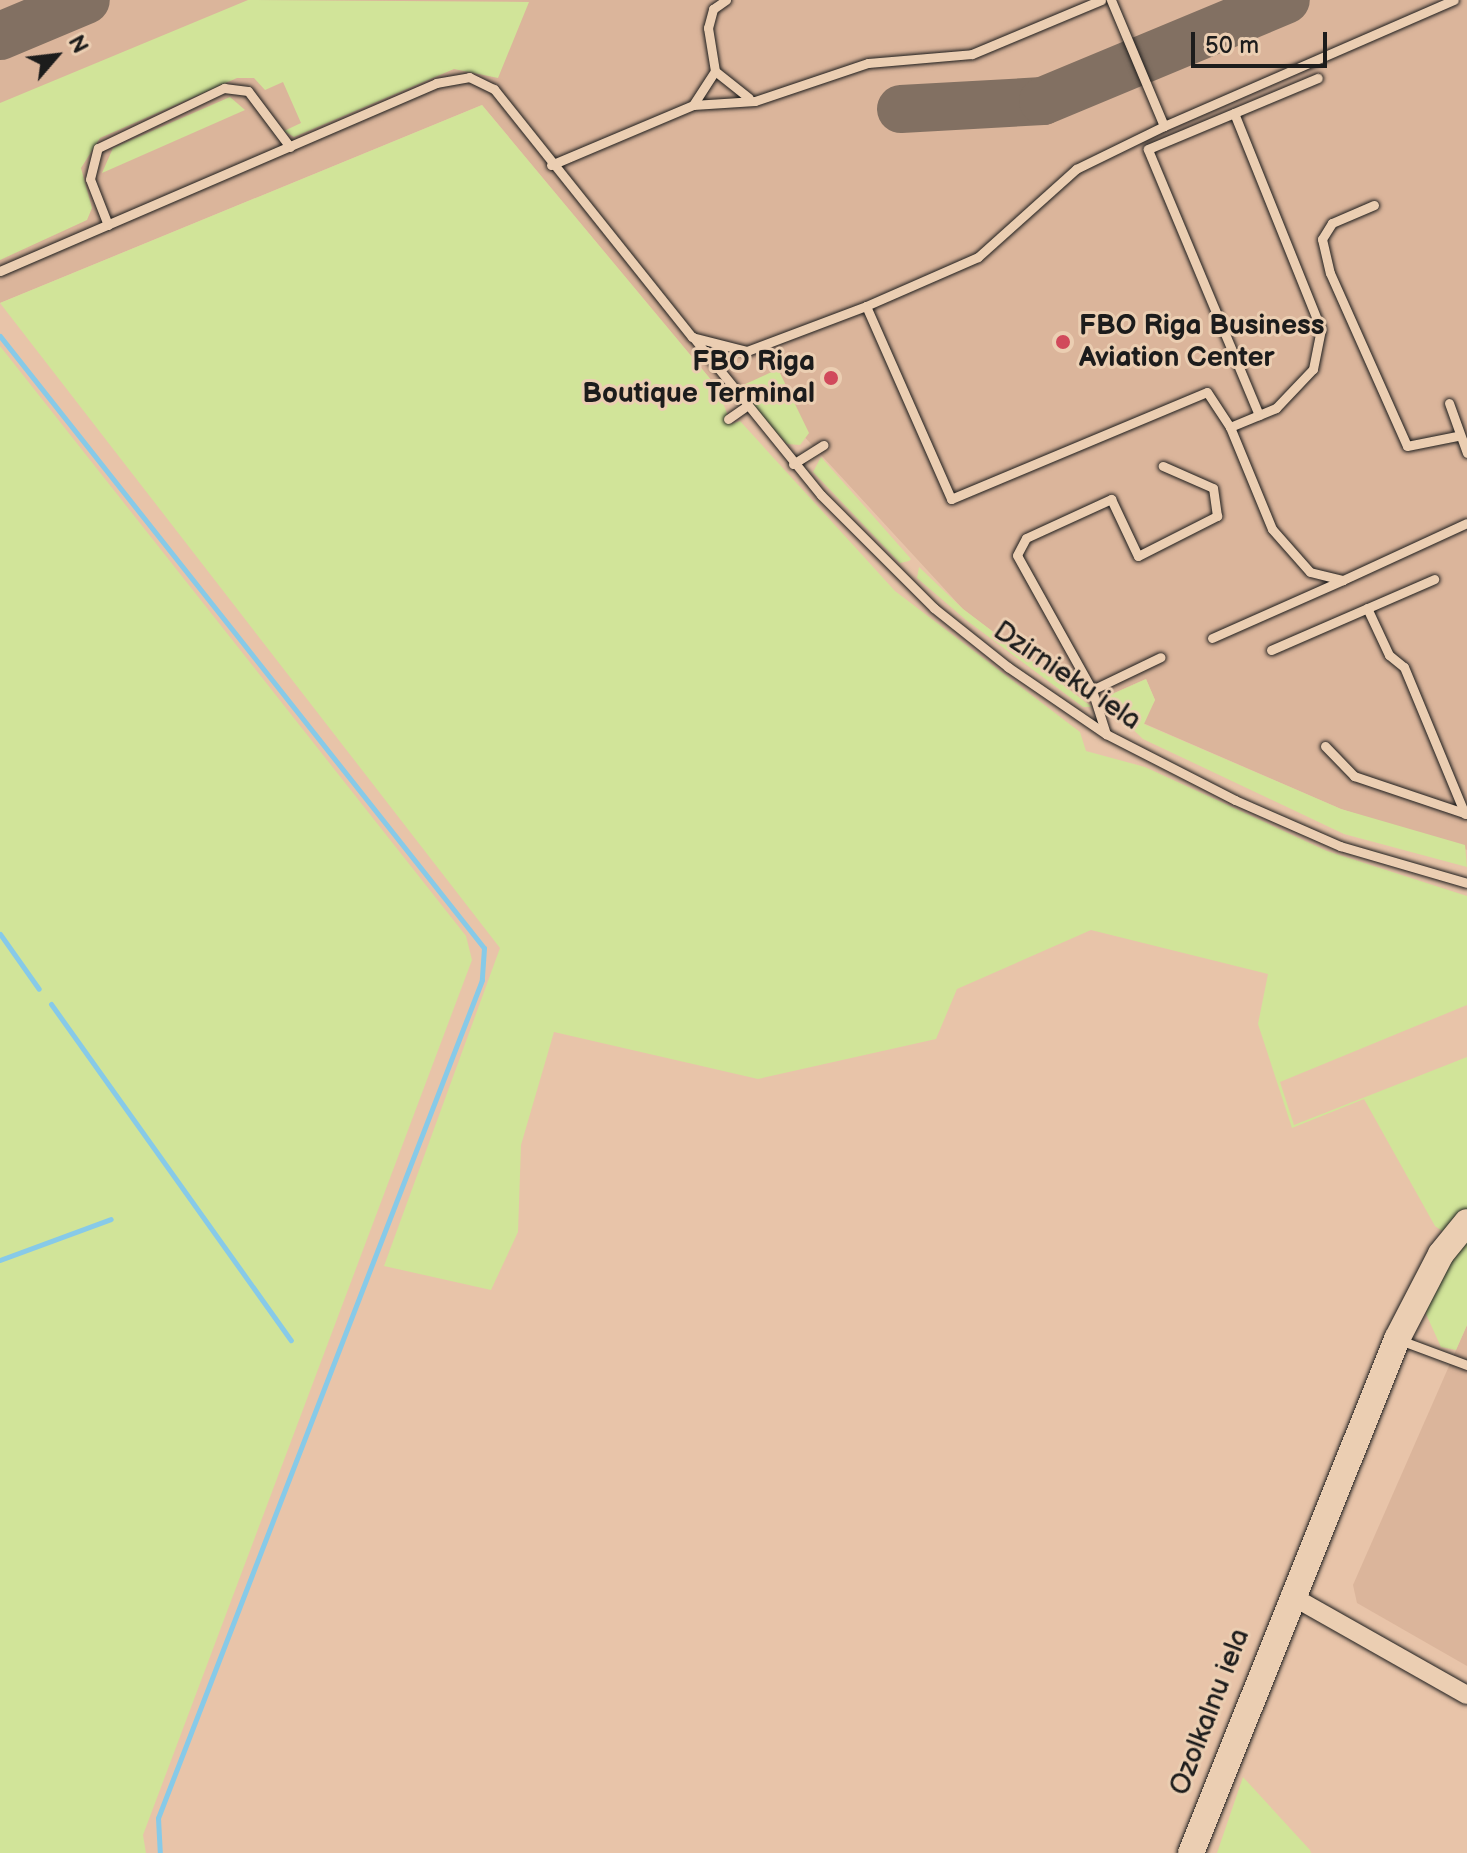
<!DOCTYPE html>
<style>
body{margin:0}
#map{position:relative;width:1467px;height:1853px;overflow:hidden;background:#e8c4a9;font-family:"Balsamiq Sans",sans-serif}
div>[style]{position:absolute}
.built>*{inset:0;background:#dbb59b}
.green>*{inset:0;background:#d1e499}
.stream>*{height:5px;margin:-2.5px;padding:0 2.5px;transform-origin:2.5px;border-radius:2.5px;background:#87cae8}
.taxiway>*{height:48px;margin:-24px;padding:0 24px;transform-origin:24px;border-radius:24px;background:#827062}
.roads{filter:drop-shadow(0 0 2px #1c1c1c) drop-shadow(0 0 2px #1c1c1c)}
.lane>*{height:9px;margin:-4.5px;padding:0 4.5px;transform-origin:4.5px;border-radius:4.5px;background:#ebceb2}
.street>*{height:18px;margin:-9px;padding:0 9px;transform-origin:9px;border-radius:9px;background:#ebceb2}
.secondary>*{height:26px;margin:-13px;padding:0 13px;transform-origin:13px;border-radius:13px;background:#ebceb2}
.dots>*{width:22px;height:22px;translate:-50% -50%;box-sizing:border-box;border:4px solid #ebceb2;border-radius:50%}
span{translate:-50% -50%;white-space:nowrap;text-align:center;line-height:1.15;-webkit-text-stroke:6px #ebceb2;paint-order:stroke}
.poi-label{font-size:28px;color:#1c1c1c;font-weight:700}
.left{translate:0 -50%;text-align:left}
.right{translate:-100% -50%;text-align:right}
.street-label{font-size:28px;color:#1c1c1c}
.north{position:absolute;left:16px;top:16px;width:80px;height:80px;-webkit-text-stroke:6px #ebceb2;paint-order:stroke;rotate:62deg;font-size:22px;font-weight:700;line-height:32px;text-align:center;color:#1c1c1c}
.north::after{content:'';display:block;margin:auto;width:28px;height:36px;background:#1c1c1c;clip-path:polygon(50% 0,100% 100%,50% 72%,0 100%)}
.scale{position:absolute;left:1191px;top:32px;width:136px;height:36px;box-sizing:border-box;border:4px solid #1c1c1c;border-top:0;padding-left:10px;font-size:24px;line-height:28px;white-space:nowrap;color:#1c1c1c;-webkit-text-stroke:6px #ebceb2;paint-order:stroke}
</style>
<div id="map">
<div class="built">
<i style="clip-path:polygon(0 0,1467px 0,1467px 850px,1341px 809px,1143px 723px,1155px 700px,1146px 679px,1089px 704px,963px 609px,753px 381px,740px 386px,734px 378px,717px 387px,482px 105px,0 303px)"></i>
<i style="clip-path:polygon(1467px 1325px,1467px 1666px,1357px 1603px,1353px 1585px)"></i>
</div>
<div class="green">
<i style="clip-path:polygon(248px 0,529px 2px,498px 78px,454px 69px,294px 137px,284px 131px,301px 123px,283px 82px,265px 90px,254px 78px,237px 78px,100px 138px,81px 168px,92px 208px,87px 220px,0 260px,0 103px)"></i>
<i style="clip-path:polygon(230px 97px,245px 110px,102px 173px,113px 148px)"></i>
<i style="clip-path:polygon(482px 105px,717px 387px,731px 424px,740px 421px,895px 591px,1080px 732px,1086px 751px,1145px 767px,1327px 851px,1467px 896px,1467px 1005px,1280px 1082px,1294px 1125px,1467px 1057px,1467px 1209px,1445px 1233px,1435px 1226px,1364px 1099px,1292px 1128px,1258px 1024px,1268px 974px,1091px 930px,957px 989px,936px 1039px,758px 1079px,554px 1032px,521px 1145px,518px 1232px,491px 1290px,384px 1266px,500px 948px,0 303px)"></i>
<i style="clip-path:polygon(0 346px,466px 936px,472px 960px,143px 1835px,146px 1853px,0 1853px)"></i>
<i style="clip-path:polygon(778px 369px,809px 433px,800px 445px,787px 444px,737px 388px)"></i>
<i style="clip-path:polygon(821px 457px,911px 559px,909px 561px,900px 563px,813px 472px)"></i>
<i style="clip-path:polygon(919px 567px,963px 609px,1092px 707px,1083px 707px,966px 620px,917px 578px)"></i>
<i style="clip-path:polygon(1146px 679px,1155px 700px,1144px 724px,1341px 809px,1465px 845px,1467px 867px,1344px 834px,1143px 739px,1101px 699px)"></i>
<i style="clip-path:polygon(1467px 1240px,1467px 1325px,1456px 1350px,1441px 1347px,1426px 1314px,1432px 1289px)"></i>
<i style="clip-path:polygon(1243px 1777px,1310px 1850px,1311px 1853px,1217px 1853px)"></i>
</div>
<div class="stream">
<i style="left:0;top:336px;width:780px;rotate:51.66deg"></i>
<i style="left:484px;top:948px;width:32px;rotate:94deg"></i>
<i style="left:482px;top:980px;width:898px;rotate:111.14deg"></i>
<i style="left:158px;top:1818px;width:35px;rotate:87deg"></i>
<i style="left:0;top:934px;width:67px;rotate:54.7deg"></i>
<i style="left:51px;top:1004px;width:413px;rotate:54.5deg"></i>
<i style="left:0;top:1260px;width:118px;rotate:-20.3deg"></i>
</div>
<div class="taxiway">
<i style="left:0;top:36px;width:93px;rotate:-22.7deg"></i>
<i style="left:901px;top:109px;width:142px;rotate:-3.2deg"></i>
<i style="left:1043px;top:101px;width:263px;rotate:-22.6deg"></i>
</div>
<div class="roads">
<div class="lane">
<i style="left:715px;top:71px;width:43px;rotate:38.5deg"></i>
<i style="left:693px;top:105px;width:40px;rotate:-57.1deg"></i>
<i style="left:715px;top:71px;width:44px;rotate:-99.2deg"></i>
<i style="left:708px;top:28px;width:20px;rotate:-75deg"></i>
<i style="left:713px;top:9px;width:16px;rotate:-35deg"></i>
<i style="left:1234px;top:113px;width:233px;rotate:68.1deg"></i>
<i style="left:1321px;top:329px;width:41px;rotate:101.3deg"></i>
<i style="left:1313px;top:369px;width:54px;rotate:133.5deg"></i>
<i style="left:1276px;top:408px;width:50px;rotate:157.6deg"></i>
<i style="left:1230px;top:427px;width:110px;rotate:67.6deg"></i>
<i style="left:1272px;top:529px;width:57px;rotate:48.5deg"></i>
<i style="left:1310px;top:572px;width:34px;rotate:14deg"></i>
<i style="left:1343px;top:580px;width:136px;rotate:-24.7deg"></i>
<i style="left:1164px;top:126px;width:316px;rotate:-23.5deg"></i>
<i style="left:551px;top:165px;width:154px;rotate:-22.9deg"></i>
<i style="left:693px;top:105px;width:62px;rotate:-3.7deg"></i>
<i style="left:755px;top:101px;width:119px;rotate:-18.6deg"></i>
<i style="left:868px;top:63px;width:104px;rotate:-4.9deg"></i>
<i style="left:972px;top:54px;width:140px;rotate:-22.7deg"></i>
<i style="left:1374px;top:205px;width:46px;rotate:156.8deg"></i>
<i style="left:1332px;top:223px;width:19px;rotate:122deg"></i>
<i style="left:1322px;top:239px;width:35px;rotate:77deg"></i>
<i style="left:1330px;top:273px;width:189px;rotate:66deg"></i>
<i style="left:1407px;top:446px;width:51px;rotate:-11.3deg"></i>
<i style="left:108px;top:225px;width:49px;rotate:-111.4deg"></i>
<i style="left:90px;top:179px;width:32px;rotate:-76deg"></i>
<i style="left:98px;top:148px;width:140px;rotate:-25.5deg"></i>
<i style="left:224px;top:88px;width:24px;rotate:7deg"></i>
<i style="left:248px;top:91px;width:70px;rotate:53.1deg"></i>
<i style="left:0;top:271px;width:475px;rotate:-23.3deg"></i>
<i style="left:436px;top:83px;width:34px;rotate:-10deg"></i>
<i style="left:469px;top:77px;width:28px;rotate:26deg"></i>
<i style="left:494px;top:89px;width:317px;rotate:51.4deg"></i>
<i style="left:692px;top:337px;width:57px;rotate:14.3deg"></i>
<i style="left:747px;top:351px;width:127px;rotate:-20.7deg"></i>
<i style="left:866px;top:306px;width:211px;rotate:66.2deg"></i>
<i style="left:951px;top:499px;width:277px;rotate:-22.7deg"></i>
<i style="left:1207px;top:392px;width:42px;rotate:56.7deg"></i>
<i style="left:866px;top:306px;width:122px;rotate:-23.6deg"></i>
<i style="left:978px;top:257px;width:132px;rotate:-41.9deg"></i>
<i style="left:1076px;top:169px;width:98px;rotate:-26deg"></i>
<i style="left:1164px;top:126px;width:137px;rotate:-112.8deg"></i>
<i style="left:693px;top:337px;width:203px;rotate:51deg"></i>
<i style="left:821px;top:495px;width:160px;rotate:45deg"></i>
<i style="left:934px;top:608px;width:95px;rotate:38.6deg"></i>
<i style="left:1008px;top:667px;width:119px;rotate:34.4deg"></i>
<i style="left:1106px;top:734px;width:145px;rotate:27.1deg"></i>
<i style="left:1235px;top:800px;width:115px;rotate:23.7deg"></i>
<i style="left:1340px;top:846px;width:132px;rotate:16.2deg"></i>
<i style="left:1449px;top:403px;width:53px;rotate:70.2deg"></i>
<i style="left:1259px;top:415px;width:288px;rotate:-112.7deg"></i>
<i style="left:1148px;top:149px;width:184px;rotate:-22.7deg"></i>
<i style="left:728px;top:419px;width:19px;rotate:-35deg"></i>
<i style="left:793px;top:464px;width:36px;rotate:-32deg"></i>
<i style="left:1367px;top:608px;width:52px;rotate:64.9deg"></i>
<i style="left:1389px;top:655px;width:19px;rotate:39deg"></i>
<i style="left:1404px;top:667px;width:159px;rotate:67.5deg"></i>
<i style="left:1212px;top:638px;width:143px;rotate:-23.9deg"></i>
<i style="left:1271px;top:650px;width:178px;rotate:-23.5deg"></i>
<i style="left:1092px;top:690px;width:76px;rotate:-25.6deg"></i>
<i style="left:1106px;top:734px;width:46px;rotate:-107.7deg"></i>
<i style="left:1092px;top:690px;width:154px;rotate:-119.1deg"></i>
<i style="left:1017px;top:555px;width:19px;rotate:-62deg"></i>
<i style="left:1026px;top:538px;width:94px;rotate:-24.6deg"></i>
<i style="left:1111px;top:499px;width:63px;rotate:64.7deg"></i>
<i style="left:1138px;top:556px;width:89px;rotate:-26.9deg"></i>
<i style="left:1217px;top:516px;width:28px;rotate:-98deg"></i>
<i style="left:1213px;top:488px;width:55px;rotate:-156.3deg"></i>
<i style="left:1325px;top:746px;width:42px;rotate:46deg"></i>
<i style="left:1354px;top:776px;width:119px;rotate:18.6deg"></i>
<i style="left:1400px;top:1340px;width:72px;rotate:20.5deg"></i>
</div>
<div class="street">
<i style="left:1290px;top:1595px;width:203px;rotate:29.5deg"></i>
</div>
<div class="secondary">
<i style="left:1191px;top:1853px;width:554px;rotate:-68.16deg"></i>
<i style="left:1397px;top:1339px;width:96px;rotate:-62.6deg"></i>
<i style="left:1441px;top:1254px;width:41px;rotate:-50.9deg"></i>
</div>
</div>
<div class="dots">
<i style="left:1063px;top:342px;background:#d1495b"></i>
<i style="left:831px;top:378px;background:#d1495b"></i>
</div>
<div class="poi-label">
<span class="left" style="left:1079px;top:342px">FBO Riga Business<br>Aviation Center</span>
<span class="right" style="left:815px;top:378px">FBO Riga<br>Boutique Terminal</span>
</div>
<div class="street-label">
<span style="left:1067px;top:676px;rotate:34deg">Dzirnieku iela</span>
<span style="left:1210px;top:1712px;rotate:-69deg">Ozolkalnu iela</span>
</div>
<div class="north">N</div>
<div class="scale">50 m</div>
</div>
